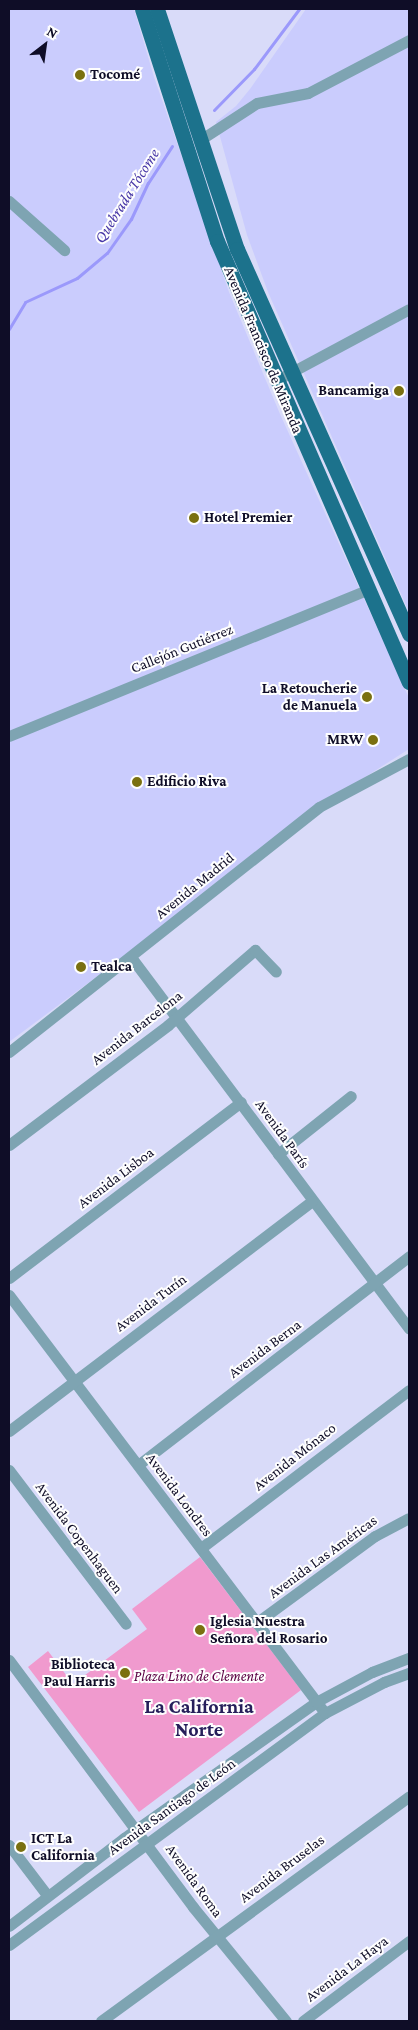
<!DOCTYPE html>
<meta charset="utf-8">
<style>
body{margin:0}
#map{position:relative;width:418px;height:2030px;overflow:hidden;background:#d9dbf9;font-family:"Crimson Pro",serif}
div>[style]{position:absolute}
.built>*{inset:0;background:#caccfd}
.green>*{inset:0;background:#f09ace}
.stream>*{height:3px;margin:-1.5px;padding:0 1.5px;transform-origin:1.5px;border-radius:1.5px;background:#9b99fb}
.minor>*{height:11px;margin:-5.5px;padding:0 5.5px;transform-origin:5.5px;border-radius:5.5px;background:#7ea4b2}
.major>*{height:15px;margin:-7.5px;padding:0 7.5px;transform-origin:7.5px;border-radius:7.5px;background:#1c728c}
.dots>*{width:14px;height:14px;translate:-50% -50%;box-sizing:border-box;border:2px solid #fefefe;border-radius:50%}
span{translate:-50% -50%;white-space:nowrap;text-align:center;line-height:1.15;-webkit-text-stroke:4px #fefefe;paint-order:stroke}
.poi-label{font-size:15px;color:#0f0d27;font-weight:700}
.left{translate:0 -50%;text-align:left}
.right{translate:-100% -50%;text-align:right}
.street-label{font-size:15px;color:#0f0d27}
.park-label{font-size:15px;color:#5a0042;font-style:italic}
.water-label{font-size:16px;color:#4838a7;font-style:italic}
.district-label{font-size:20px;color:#261e5a;font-weight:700}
.frame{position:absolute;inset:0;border:10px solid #0f0d27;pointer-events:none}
.north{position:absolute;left:20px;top:20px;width:50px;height:50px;-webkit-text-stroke:4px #fefefe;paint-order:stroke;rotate:30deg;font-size:14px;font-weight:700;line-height:20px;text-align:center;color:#0f0d27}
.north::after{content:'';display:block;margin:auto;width:18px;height:22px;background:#0f0d27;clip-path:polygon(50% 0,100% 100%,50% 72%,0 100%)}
</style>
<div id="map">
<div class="built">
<i style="clip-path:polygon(9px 9px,134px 9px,154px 77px,229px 292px,280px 414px,409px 698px,409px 749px,359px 781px,9px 1042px)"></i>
<i style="clip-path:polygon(306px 9px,409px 9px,409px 612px,268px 292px,247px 235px,216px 122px,236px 106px,250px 89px)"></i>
</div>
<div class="green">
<i style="clip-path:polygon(200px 1557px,301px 1690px,139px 1812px,28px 1667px,48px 1651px,73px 1684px,147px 1629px,132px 1609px)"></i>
</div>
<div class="stream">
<i style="left:214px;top:110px;width:57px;rotate:-45.7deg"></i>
<i style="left:254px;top:69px;width:75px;rotate:-53.1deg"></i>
<i style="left:9px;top:329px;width:31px;rotate:-59deg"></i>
<i style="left:25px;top:302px;width:57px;rotate:-24.8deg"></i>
<i style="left:77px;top:278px;width:39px;rotate:-40deg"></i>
<i style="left:107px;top:253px;width:42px;rotate:-54.8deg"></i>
<i style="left:131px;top:219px;width:40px;rotate:-65deg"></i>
<i style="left:148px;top:183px;width:44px;rotate:-57deg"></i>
</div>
<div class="minor">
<i style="left:200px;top:140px;width:68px;rotate:-33deg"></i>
<i style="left:257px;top:103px;width:52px;rotate:-11.1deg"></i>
<i style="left:308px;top:93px;width:114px;rotate:-27.7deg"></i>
<i style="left:9px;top:201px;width:74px;rotate:41.7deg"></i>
<i style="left:275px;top:381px;width:152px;rotate:-28.2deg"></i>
<i style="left:9px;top:736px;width:387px;rotate:-22.2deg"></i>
<i style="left:131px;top:957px;width:464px;rotate:53.2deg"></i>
<i style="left:9px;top:1052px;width:395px;rotate:-38.3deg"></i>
<i style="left:319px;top:807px;width:102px;rotate:-28.1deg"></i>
<i style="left:9px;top:1145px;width:199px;rotate:-37deg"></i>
<i style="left:168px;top:1025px;width:115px;rotate:-40.8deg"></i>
<i style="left:255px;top:950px;width:30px;rotate:46deg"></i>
<i style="left:278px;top:1154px;width:93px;rotate:-38.5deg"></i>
<i style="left:9px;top:1278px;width:291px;rotate:-37.2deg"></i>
<i style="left:9px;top:1295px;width:524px;rotate:52.91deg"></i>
<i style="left:9px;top:1431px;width:380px;rotate:-37.2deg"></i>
<i style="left:138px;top:1465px;width:342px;rotate:-37.6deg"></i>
<i style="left:9px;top:1470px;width:193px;rotate:52.8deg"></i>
<i style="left:201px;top:1548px;width:261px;rotate:-37.2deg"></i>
<i style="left:256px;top:1623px;width:147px;rotate:-36.2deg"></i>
<i style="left:375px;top:1536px;width:38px;rotate:-28deg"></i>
<i style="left:9px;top:1660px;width:308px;rotate:53.3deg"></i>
<i style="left:193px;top:1907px;width:147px;rotate:50.8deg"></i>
<i style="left:9px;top:1845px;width:63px;rotate:52.8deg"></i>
<i style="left:9px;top:1926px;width:145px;rotate:-37.4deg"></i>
<i style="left:124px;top:1838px;width:235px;rotate:-35.3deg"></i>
<i style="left:316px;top:1702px;width:64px;rotate:-28.2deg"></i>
<i style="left:372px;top:1672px;width:40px;rotate:-21deg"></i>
<i style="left:9px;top:1945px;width:392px;rotate:-36.3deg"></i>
<i style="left:325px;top:1713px;width:67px;rotate:-27.7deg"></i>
<i style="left:384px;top:1682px;width:27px;rotate:-20deg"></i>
<i style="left:101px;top:2021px;width:381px;rotate:-36.1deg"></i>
<i style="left:303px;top:2021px;width:133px;rotate:-37deg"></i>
</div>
<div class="major">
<i style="left:142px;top:9px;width:244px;rotate:72.1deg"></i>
<i style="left:217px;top:241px;width:481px;rotate:66.5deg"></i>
<i style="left:157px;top:9px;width:253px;rotate:71.6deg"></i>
<i style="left:237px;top:249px;width:422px;rotate:65.9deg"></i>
</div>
<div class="dots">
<i style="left:80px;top:75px;background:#7a7010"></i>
<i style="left:399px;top:391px;background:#7a7010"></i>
<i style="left:194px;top:518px;background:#7a7010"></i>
<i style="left:367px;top:697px;background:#7a7010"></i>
<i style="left:373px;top:740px;background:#7a7010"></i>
<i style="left:137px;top:782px;background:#7a7010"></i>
<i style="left:81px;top:967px;background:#7a7010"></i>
<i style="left:200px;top:1630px;background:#7a7010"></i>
<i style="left:125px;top:1673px;background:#7a7010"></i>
<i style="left:21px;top:1847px;background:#7a7010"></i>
</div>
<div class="poi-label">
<span class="left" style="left:90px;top:75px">Tocomé</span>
<span class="right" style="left:389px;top:391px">Bancamiga</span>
<span class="left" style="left:204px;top:518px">Hotel Premier</span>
<span class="right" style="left:357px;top:697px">La Retoucherie<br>de Manuela</span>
<span class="right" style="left:363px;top:740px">MRW</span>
<span class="left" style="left:147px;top:782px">Edificio Riva</span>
<span class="left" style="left:91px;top:967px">Tealca</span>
<span class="left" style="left:210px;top:1630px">Iglesia Nuestra<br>Señora del Rosario</span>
<span class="right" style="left:115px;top:1673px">Biblioteca<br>Paul Harris</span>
<span class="left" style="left:31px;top:1847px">ICT La<br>California</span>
</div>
<div class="street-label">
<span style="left:263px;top:350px;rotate:67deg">Avenida Francisco de Miranda</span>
<span style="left:182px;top:649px;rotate:-22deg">Callejón Gutiérrez</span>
<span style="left:195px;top:886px;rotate:-39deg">Avenida Madrid</span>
<span style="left:137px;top:1028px;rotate:-38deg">Avenida Barcelona</span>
<span style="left:282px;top:1134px;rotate:54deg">Avenida París</span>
<span style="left:116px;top:1178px;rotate:-37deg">Avenida Lisboa</span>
<span style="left:151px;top:1303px;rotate:-37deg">Avenida Turín</span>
<span style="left:265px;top:1349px;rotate:-37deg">Avenida Berna</span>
<span style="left:295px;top:1457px;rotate:-38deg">Avenida Mónaco</span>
<span style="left:179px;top:1495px;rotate:53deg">Avenida Londres</span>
<span style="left:79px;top:1538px;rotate:53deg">Avenida Copenhaguen</span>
<span style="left:323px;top:1557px;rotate:-36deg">Avenida Las Américas</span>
<span style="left:172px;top:1807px;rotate:-36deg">Avenida Santiago de León</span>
<span style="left:282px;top:1869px;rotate:-37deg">Avenida Bruselas</span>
<span style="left:194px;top:1881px;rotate:54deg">Avenida Roma</span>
<span style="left:347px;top:1969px;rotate:-37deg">Avenida La Haya</span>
</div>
<div class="park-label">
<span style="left:199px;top:1677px">Plaza Lino de Clemente</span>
</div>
<div class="water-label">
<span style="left:127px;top:196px;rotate:-58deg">Quebrada Tócome</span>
</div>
<div class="district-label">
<span style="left:199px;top:1718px">La California<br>Norte</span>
</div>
<div class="frame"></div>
<div class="north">N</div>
</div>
